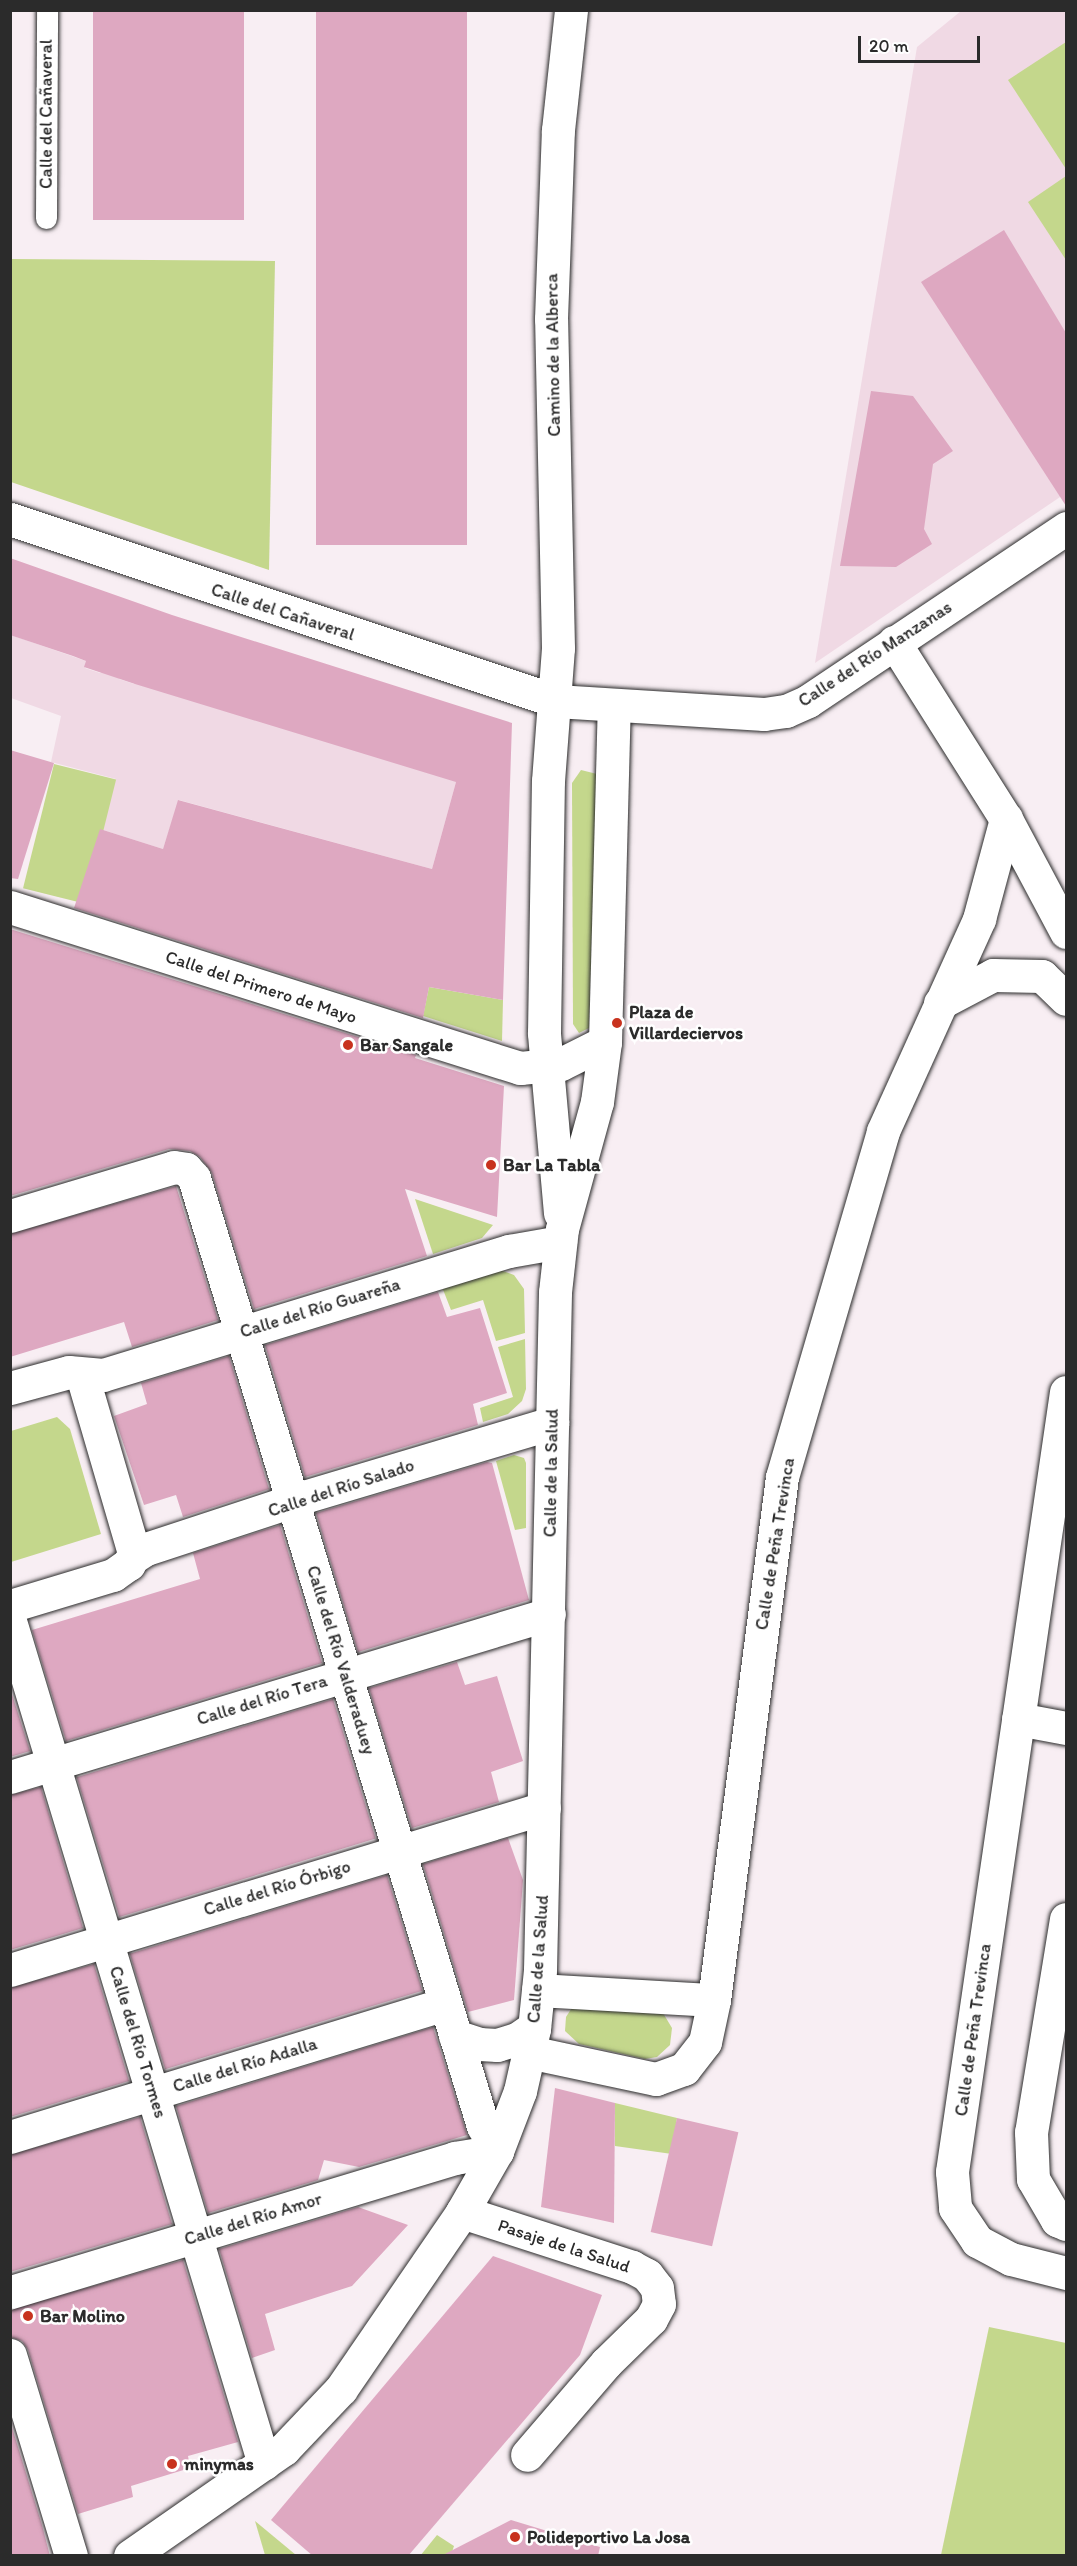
<!DOCTYPE html>
<meta charset="utf-8">
<style>
body{margin:0}
#map{position:relative;width:1077px;height:2566px;overflow:hidden;background:#f8eef3;font-family:Itim,sans-serif}
div>[style]{position:absolute}
.built>*{inset:0;background:#f0d9e4}
.green>*{inset:0;background:#c4d78c;transform-origin:0 0}
.building>*{inset:0;background:#dea8c1;transform-origin:0 0}
.roads{filter:drop-shadow(0 0 2px #2b2b2b) drop-shadow(0 0 2px #2b2b2b)}
.lane>*{height:21px;margin:-10.5px;padding:0 10.5px;transform-origin:10.5px;border-radius:10.5px;background:#fff}
.street>*{height:33px;margin:-16.5px;padding:0 16.5px;transform-origin:16.5px;border-radius:16.5px;background:#fff}
.dots>*{width:16px;height:16px;translate:-50% -50%;box-sizing:border-box;border:3px solid #fff;border-radius:50%}
span{translate:-50% -50%;white-space:nowrap;text-align:center;line-height:1.15;-webkit-text-stroke:5px #fff;paint-order:stroke}
.street-label{font-size:18px;color:#2b2b2b}
.poi-label{font-size:18px;color:#2b2b2b;font-weight:700}
.left{translate:0 -50%;text-align:left}
.frame{position:absolute;inset:0;border:12px solid #2b2b2b;pointer-events:none}
.scale{position:absolute;left:858px;top:36px;width:122px;height:27px;box-sizing:border-box;border:3px solid #2b2b2b;border-top:0;padding-left:8px;font-size:18px;line-height:21px;white-space:nowrap;color:#2b2b2b;-webkit-text-stroke:4px #fff;paint-order:stroke}
</style>
<div id="map">
<div class="built">
<i style="clip-path:polygon(961px 11px,1066px 11px,1066px 493px,815px 663px,917px 47px)"></i>
<i style="clip-path:polygon(11px 635px,86px 661px,85px 668px,100px 673px,123px 664px,119px 679px,134px 684px,137px 678px,461px 764px,432px 869px,179px 800px,163px 849px,100px 829px,116px 779px,51px 762px,61px 716px,11px 698px)"></i>
</div>
<div class="green">
<i style="clip-path:polygon(1066px 42px,1066px 169px,1008px 80px)"></i>
<i style="clip-path:polygon(1066px 176px,1066px 260px,1028px 202px)"></i>
<i style="clip-path:polygon(11px 259px,275px 261px,269px 570px,11px 482px)"></i>
<i style="left:54px;top:764px;width:64px;height:128px;rotate:14deg"></i>
<i style="clip-path:polygon(581px 770px,597px 774px,589px 1028px,579px 1033px,573px 1024px,572px 783px)"></i>
<i style="clip-path:polygon(429px 987px,503px 1000px,502px 1041px,423px 1016px)"></i>
<i style="clip-path:polygon(415px 1199px,493px 1225px,482px 1238px,433px 1254px)"></i>
<i style="clip-path:polygon(500px 1270px,514px 1275px,524px 1289px,525px 1333px,496px 1341px,483px 1300px,451px 1310px,442px 1287px)"></i>
<i style="clip-path:polygon(525px 1339px,526px 1389px,522px 1401px,508px 1414px,483px 1422px,480px 1408px,513px 1397px,498px 1347px)"></i>
<i style="clip-path:polygon(57px 1417px,70px 1429px,101px 1534px,11px 1562px,11px 1431px)"></i>
<i style="clip-path:polygon(514px 1455px,524px 1458px,526px 1463px,526px 1528px,515px 1530px,496px 1461px)"></i>
<i style="clip-path:polygon(573px 2006px,663px 2013px,672px 2028px,670px 2045px,657px 2057px,645px 2059px,579px 2044px,565px 2031px,566px 2017px)"></i>
<i style="clip-path:polygon(615px 2103px,677px 2118px,672px 2154px,615px 2146px)"></i>
<i style="clip-path:polygon(989px 2327px,1066px 2343px,1066px 2555px,941px 2555px)"></i>
<i style="clip-path:polygon(255px 2521px,296px 2555px,265px 2555px)"></i>
<i style="clip-path:polygon(437px 2535px,454px 2546px,451px 2555px,420px 2556px)"></i>
</div>
<div class="building">
<i style="left:93px;top:10px;width:151px;height:210px"></i>
<i style="left:316px;top:10px;width:151px;height:535px"></i>
<i style="clip-path:polygon(1004px 230px,1066px 333px,1066px 506px,921px 282px)"></i>
<i style="clip-path:polygon(871px 391px,913px 396px,953px 451px,933px 464px,924px 529px,932px 544px,896px 567px,840px 566px)"></i>
<i style="clip-path:polygon(10px 558px,172px 615px,512px 723px,503px 1000px,429px 987px,423px 1018px,74px 908px,100px 829px,163px 849px,178px 800px,432px 869px,456px 782px,135px 684px,84px 667px,86px 661px,73px 656px,10px 635px)"></i>
<i style="clip-path:polygon(10px 750px,54px 763px,18px 879px,10px 878px)"></i>
<i style="clip-path:polygon(10px 929px,416px 1055px,415px 1058px,504px 1086px,497px 1217px,405px 1189px,427px 1256px,254px 1309px,212px 1173px,200px 1157px,190px 1151px,169px 1149px,10px 1196px)"></i>
<i style="clip-path:polygon(176px 1186px,218px 1320px,132px 1347px,124px 1322px,10px 1357px,10px 1234px)"></i>
<i style="clip-path:polygon(438px 1292px,447px 1317px,480px 1308px,507px 1393px,473px 1404px,478px 1425px,305px 1477px,265px 1345px)"></i>
<i style="clip-path:polygon(229px 1356px,269px 1489px,183px 1517px,176px 1495px,144px 1505px,114px 1416px,147px 1404px,141px 1383px)"></i>
<i style="clip-path:polygon(487px 1462px,492px 1463px,529px 1600px,358px 1652px,316px 1513px)"></i>
<i style="clip-path:polygon(280px 1525px,322px 1663px,66px 1741px,32px 1630px,200px 1579px,193px 1553px)"></i>
<i style="clip-path:polygon(457px 1662px,465px 1685px,497px 1676px,523px 1761px,491px 1772px,499px 1802px,412px 1828px,369px 1688px)"></i>
<i style="clip-path:polygon(10px 1688px,30px 1751px,10px 1757px)"></i>
<i style="left:333px;top:1699px;width:146px;height:268px;rotate:73deg"></i>
<i style="clip-path:polygon(41px 1787px,83px 1928px,10px 1950px,10px 1795px)"></i>
<i style="clip-path:polygon(508px 1838px,523px 1880px,514px 2000px,468px 2012px,423px 1864px)"></i>
<i style="left:387px;top:1875px;width:121px;height:269px;rotate:73deg"></i>
<i style="clip-path:polygon(94px 1964px,129px 2081px,10px 2117px,10px 1988px)"></i>
<i style="clip-path:polygon(433px 2027px,467px 2135px,359px 2167px,324px 2160px,318px 2180px,208px 2213px,176px 2106px)"></i>
<i style="clip-path:polygon(555px 2088px,615px 2103px,614px 2223px,541px 2207px)"></i>
<i style="clip-path:polygon(140px 2117px,172px 2224px,10px 2272px,10px 2155px)"></i>
<i style="left:677px;top:2118px;width:63px;height:117px;rotate:13deg"></i>
<i style="clip-path:polygon(358px 2207px,408px 2225px,352px 2286px,265px 2314px,275px 2350px,252px 2358px,219px 2249px)"></i>
<i style="clip-path:polygon(493px 2256px,602px 2295px,580px 2355px,408px 2556px,313px 2556px,271px 2520px)"></i>
<i style="clip-path:polygon(183px 2260px,238px 2442px,188px 2456px,190px 2468px,131px 2486px,133px 2497px,78px 2514px,28px 2350px,22px 2341px,10px 2337px,10px 2310px)"></i>
<i style="clip-path:polygon(10px 2421px,42px 2525px,50px 2556px,10px 2556px)"></i>
<i style="clip-path:polygon(511px 2520px,600px 2547px,598px 2556px,441px 2556px)"></i>
</div>
<div class="roads">
<div class="lane">
<i style="left:46px;top:218px;width:208px;rotate:-89.7deg"></i>
</div>
<div class="street">
<i style="left:10px;top:519px;width:576px;rotate:18.43deg"></i>
<i style="left:556px;top:701px;width:208px;rotate:3.6deg"></i>
<i style="left:764px;top:714px;width:22px;rotate:-8deg"></i>
<i style="left:786px;top:711px;width:24px;rotate:-24deg"></i>
<i style="left:808px;top:701px;width:311px;rotate:-33.8deg"></i>
<i style="left:894px;top:642px;width:209px;rotate:57.7deg"></i>
<i style="left:1006px;top:819px;width:128px;rotate:62deg"></i>
<i style="left:10px;top:907px;width:535px;rotate:17.52deg"></i>
<i style="left:520px;top:1068px;width:41px;rotate:-5.6deg"></i>
<i style="left:561px;top:1064px;width:49px;rotate:-26.6deg"></i>
<i style="left:940px;top:1003px;width:60px;rotate:-27.8deg"></i>
<i style="left:993px;top:975px;width:49px;rotate:1.2deg"></i>
<i style="left:1042px;top:976px;width:33px;rotate:44deg"></i>
<i style="left:560px;top:1213px;width:181px;rotate:-95.1deg"></i>
<i style="left:544px;top:1033px;width:252px;rotate:-89.1deg"></i>
<i style="left:548px;top:781px;width:133px;rotate:-85.7deg"></i>
<i style="left:558px;top:648px;width:329px;rotate:-91.2deg"></i>
<i style="left:551px;top:319px;width:189px;rotate:-87.9deg"></i>
<i style="left:558px;top:130px;width:121px;rotate:-83.8deg"></i>
<i style="left:10px;top:1216px;width:171px;rotate:-16.6deg"></i>
<i style="left:174px;top:1167px;width:12px;rotate:9deg"></i>
<i style="left:186px;top:1169px;width:12px;rotate:48deg"></i>
<i style="left:194px;top:1178px;width:991px;rotate:73.05deg"></i>
<i style="left:483px;top:2126px;width:29px;rotate:61deg"></i>
<i style="left:497px;top:2151px;width:43px;rotate:170.5deg"></i>
<i style="left:455px;top:2158px;width:465px;rotate:163.2deg"></i>
<i style="left:10px;top:1388px;width:61px;rotate:-15.2deg"></i>
<i style="left:69px;top:1372px;width:34px;rotate:5deg"></i>
<i style="left:103px;top:1375px;width:425px;rotate:-17deg"></i>
<i style="left:509px;top:1251px;width:52px;rotate:-10deg"></i>
<i style="left:1066px;top:1392px;width:788px;rotate:98.32deg"></i>
<i style="left:952px;top:2172px;width:36px;rotate:85deg"></i>
<i style="left:955px;top:2208px;width:40px;rotate:56deg"></i>
<i style="left:977px;top:2241px;width:38px;rotate:28deg"></i>
<i style="left:1011px;top:2259px;width:57px;rotate:14.3deg"></i>
<i style="left:132px;top:1558px;width:17px;rotate:-33deg"></i>
<i style="left:146px;top:1549px;width:169px;rotate:-18.2deg"></i>
<i style="left:307px;top:1496px;width:256px;rotate:-16.6deg"></i>
<i style="left:10px;top:1606px;width:108px;rotate:-16.8deg"></i>
<i style="left:113px;top:1575px;width:19px;rotate:-35deg"></i>
<i style="left:129px;top:1564px;width:12px;rotate:-66deg"></i>
<i style="left:134px;top:1553px;width:185px;rotate:-106.3deg"></i>
<i style="left:10px;top:1621px;width:880px;rotate:73.23deg"></i>
<i style="left:1018px;top:1719px;width:49px;rotate:10.6deg"></i>
<i style="left:10px;top:1777px;width:563px;rotate:-16.83deg"></i>
<i style="left:1066px;top:1919px;width:216px;rotate:99.3deg"></i>
<i style="left:1031px;top:2132px;width:47px;rotate:87.6deg"></i>
<i style="left:1033px;top:2179px;width:48px;rotate:59.7deg"></i>
<i style="left:1057px;top:2220px;width:10px;rotate:24deg"></i>
<i style="left:10px;top:1970px;width:558px;rotate:-16.88deg"></i>
<i style="left:538px;top:1990px;width:176px;rotate:3.3deg"></i>
<i style="left:455px;top:2036px;width:25px;rotate:18deg"></i>
<i style="left:479px;top:2044px;width:18px;rotate:3deg"></i>
<i style="left:497px;top:2045px;width:21px;rotate:-17deg"></i>
<i style="left:517px;top:2039px;width:21px;rotate:-35deg"></i>
<i style="left:529px;top:2052px;width:130px;rotate:12deg"></i>
<i style="left:656px;top:2079px;width:30px;rotate:-20deg"></i>
<i style="left:684px;top:2069px;width:34px;rotate:-52deg"></i>
<i style="left:705px;top:2042px;width:43px;rotate:-77.9deg"></i>
<i style="left:714px;top:2000px;width:527px;rotate:-82.59deg"></i>
<i style="left:782px;top:1477px;width:360px;rotate:-73.7deg"></i>
<i style="left:883px;top:1131px;width:233px;rotate:-65.6deg"></i>
<i style="left:979px;top:919px;width:104px;rotate:-74.9deg"></i>
<i style="left:10px;top:2137px;width:455px;rotate:-17deg"></i>
<i style="left:462px;top:2212px;width:179px;rotate:17.9deg"></i>
<i style="left:632px;top:2267px;width:17px;rotate:28deg"></i>
<i style="left:647px;top:2275px;width:16px;rotate:52deg"></i>
<i style="left:657px;top:2288px;width:16px;rotate:83deg"></i>
<i style="left:659px;top:2304px;width:17px;rotate:118deg"></i>
<i style="left:651px;top:2319px;width:63px;rotate:135.6deg"></i>
<i style="left:606px;top:2363px;width:121px;rotate:130.7deg"></i>
<i style="left:10px;top:2355px;width:210px;rotate:73.1deg"></i>
<i style="left:130px;top:2556px;width:188px;rotate:-34.8deg"></i>
<i style="left:284px;top:2449px;width:83px;rotate:-46.5deg"></i>
<i style="left:341px;top:2389px;width:214px;rotate:-55.6deg"></i>
<i style="left:462px;top:2212px;width:70px;rotate:-60.2deg"></i>
<i style="left:497px;top:2151px;width:64px;rotate:-69deg"></i>
<i style="left:520px;top:2091px;width:64px;rotate:-77.3deg"></i>
<i style="left:534px;top:2029px;width:59px;rotate:-84.2deg"></i>
<i style="left:540px;top:1970px;width:678px;rotate:-88.73deg"></i>
<i style="left:555px;top:1292px;width:63px;rotate:-83.7deg"></i>
<i style="left:562px;top:1229px;width:132px;rotate:-74.6deg"></i>
<i style="left:597px;top:1102px;width:61px;rotate:-82.4deg"></i>
<i style="left:605px;top:1042px;width:337px;rotate:-88.5deg"></i>
</div>
</div>
<div class="dots">
<i style="left:617px;top:1023px;background:#c8321e"></i>
<i style="left:348px;top:1045px;background:#c8321e"></i>
<i style="left:491px;top:1165px;background:#c8321e"></i>
<i style="left:28px;top:2316px;background:#c8321e"></i>
<i style="left:172px;top:2464px;background:#c8321e"></i>
<i style="left:515px;top:2537px;background:#c8321e"></i>
</div>
<div class="street-label">
<span style="left:46px;top:114px;rotate:-90deg">Calle del Cañaveral</span>
<span style="left:553px;top:355px;rotate:-91deg">Camino de la Alberca</span>
<span style="left:283px;top:612px;rotate:18deg">Calle del Cañaveral</span>
<span style="left:875px;top:654px;rotate:-33deg">Calle del Río Manzanas</span>
<span style="left:261px;top:987px;rotate:18deg">Calle del Primero de Mayo</span>
<span style="left:320px;top:1308px;rotate:-17deg">Calle del Río Guareña</span>
<span style="left:551px;top:1473px;rotate:-89deg">Calle de la Salud</span>
<span style="left:341px;top:1488px;rotate:-18deg">Calle del Río Salado</span>
<span style="left:775px;top:1544px;rotate:-81deg">Calle de Peña Trevinca</span>
<span style="left:341px;top:1660px;rotate:73deg">Calle del Río Valderaduey</span>
<span style="left:262px;top:1700px;rotate:-17deg">Calle del Río Tera</span>
<span style="left:277px;top:1888px;rotate:-17deg">Calle del Río Órbigo</span>
<span style="left:538px;top:1959px;rotate:-86deg">Calle de la Salud</span>
<span style="left:973px;top:2030px;rotate:-82deg">Calle de Peña Trevinca</span>
<span style="left:138px;top:2042px;rotate:73deg">Calle del Río Tormes</span>
<span style="left:245px;top:2065px;rotate:-17deg">Calle del Río Adalla</span>
<span style="left:253px;top:2219px;rotate:-17deg">Calle del Río Amor</span>
<span style="left:564px;top:2246px;rotate:18deg">Pasaje de la Salud</span>
</div>
<div class="poi-label">
<span class="left" style="left:629px;top:1023px">Plaza de<br>Villardeciervos</span>
<span class="left" style="left:360px;top:1045px">Bar Sangale</span>
<span class="left" style="left:503px;top:1165px">Bar La Tabla</span>
<span class="left" style="left:40px;top:2316px">Bar Molino</span>
<span class="left" style="left:184px;top:2464px">minymas</span>
<span class="left" style="left:527px;top:2537px">Polideportivo La Josa</span>
</div>
<div class="frame"></div>
<div class="scale">20 m</div>
</div>
